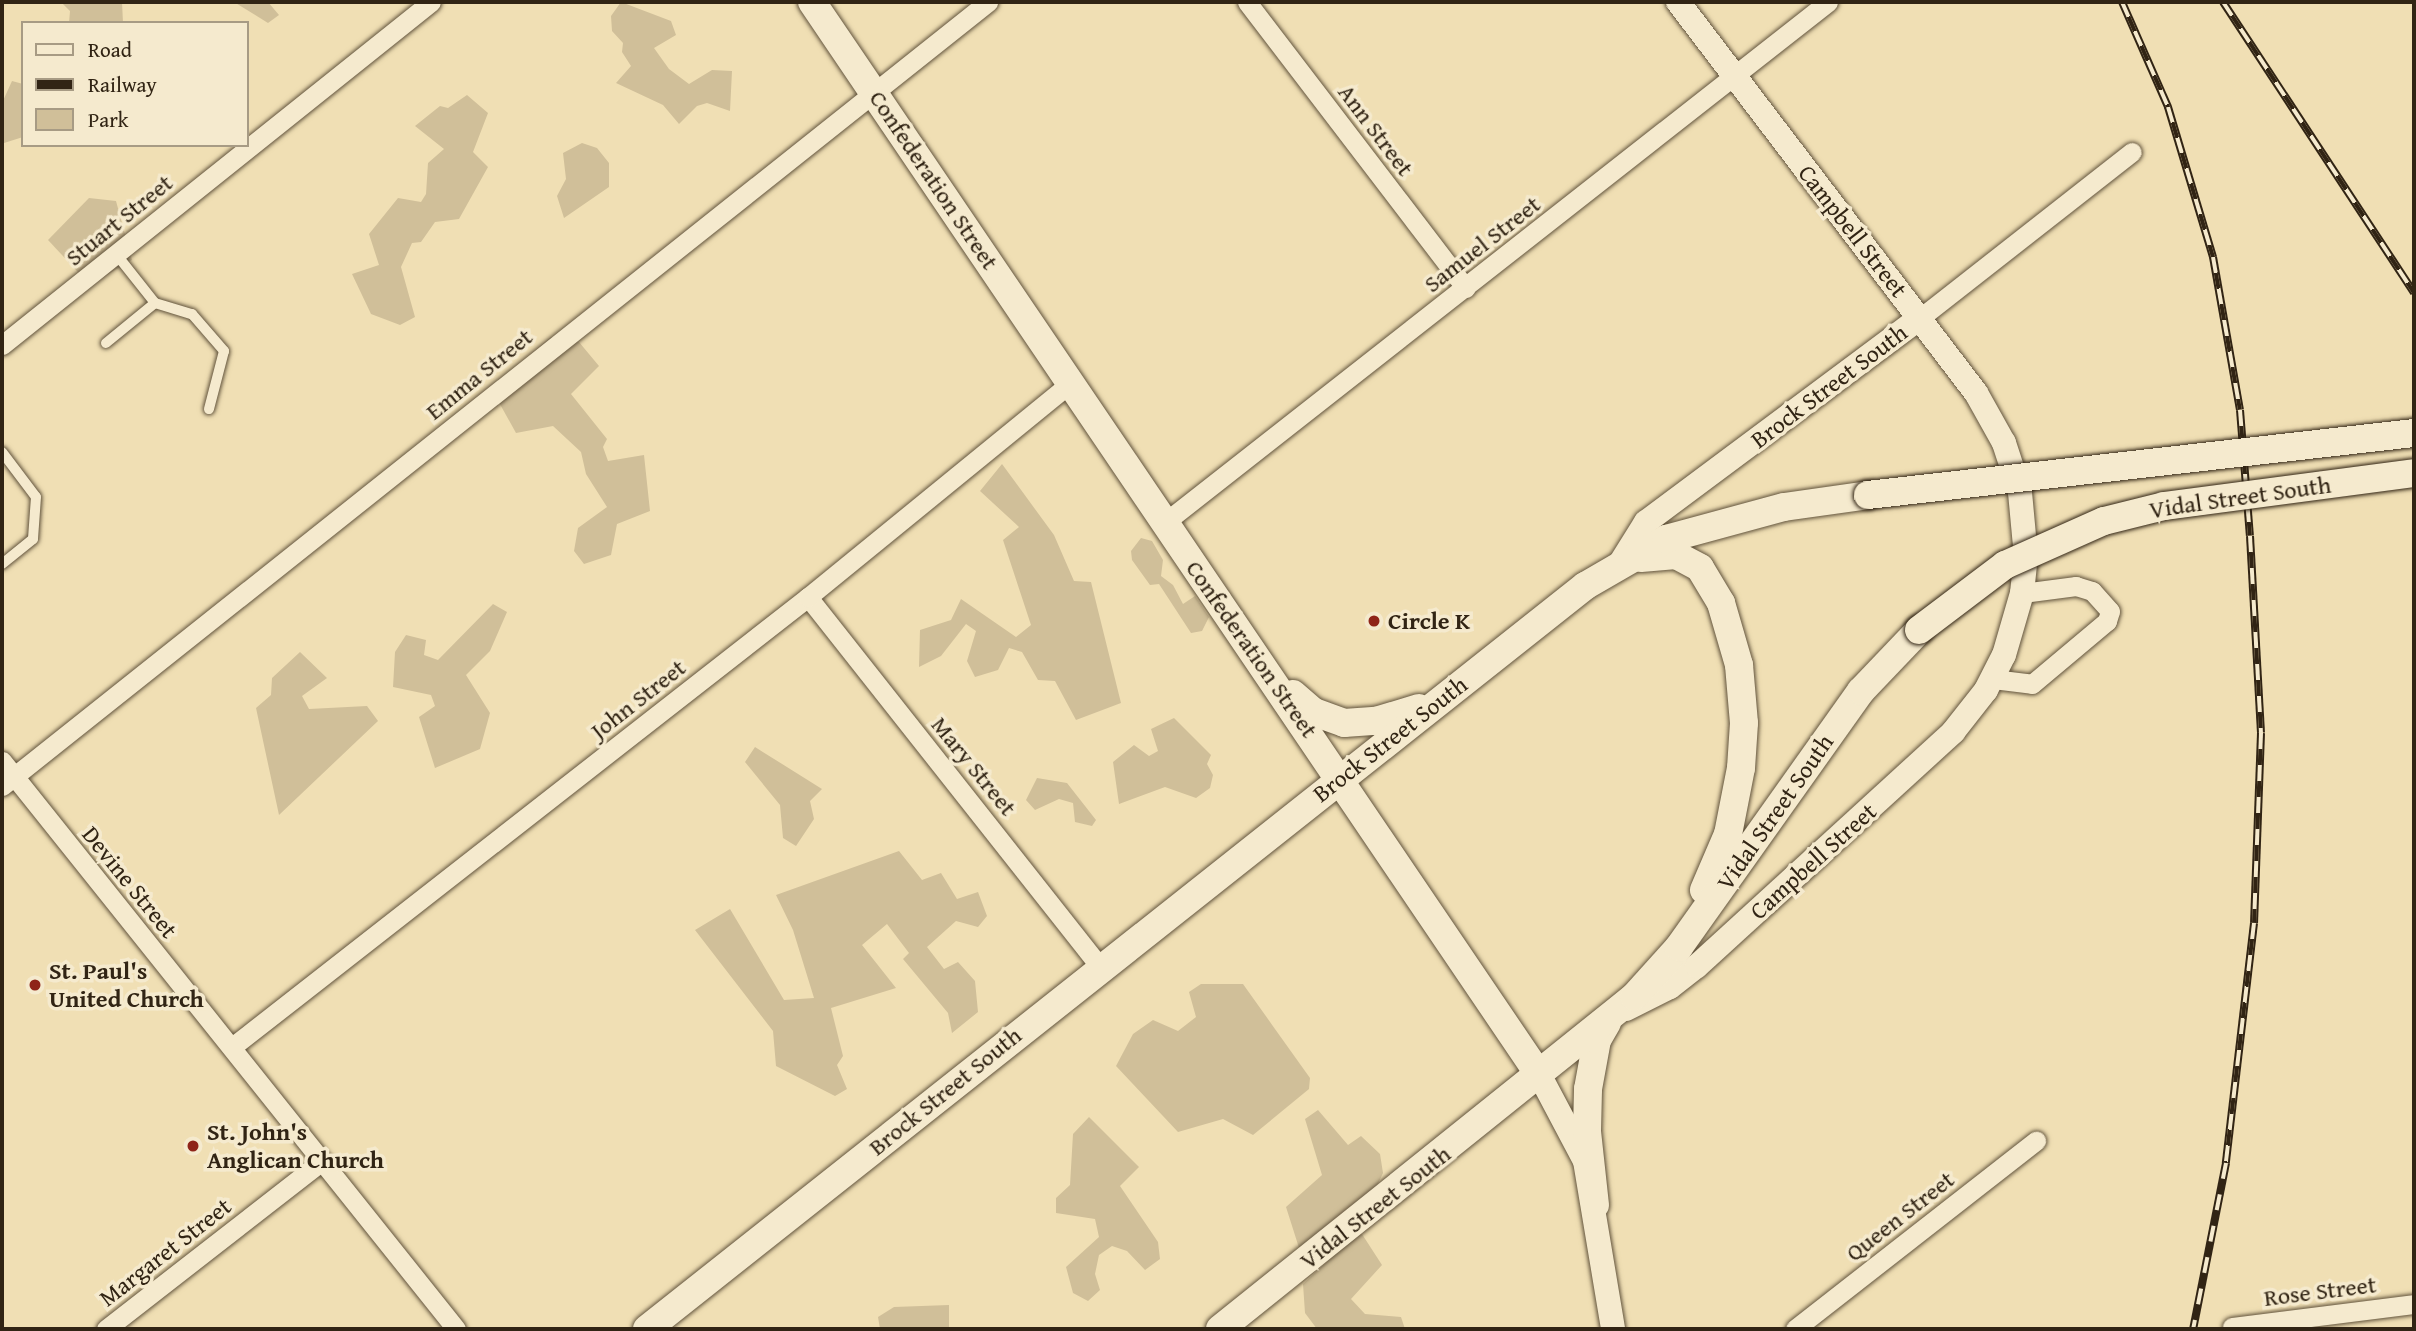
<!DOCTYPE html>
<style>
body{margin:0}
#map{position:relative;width:2416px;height:1331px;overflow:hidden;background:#f0dfb4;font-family:"Gentium Book Plus",serif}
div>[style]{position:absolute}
.green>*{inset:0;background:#d0bf99}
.roads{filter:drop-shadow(0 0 2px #61533c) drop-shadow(0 0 2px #61533c)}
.service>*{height:10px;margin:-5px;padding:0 5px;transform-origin:5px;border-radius:5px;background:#f5eace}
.minor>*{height:19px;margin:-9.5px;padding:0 9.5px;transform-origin:9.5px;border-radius:9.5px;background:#f5eace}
.tertiary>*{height:24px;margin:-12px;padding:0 12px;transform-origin:12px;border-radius:12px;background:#f5eace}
.secondary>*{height:28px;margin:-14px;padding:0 14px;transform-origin:14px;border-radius:14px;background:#f5eace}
.rail>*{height:8px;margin-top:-4px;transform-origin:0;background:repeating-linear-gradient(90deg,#f5eace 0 16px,#312414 0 32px);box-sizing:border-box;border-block:2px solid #312414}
.bridges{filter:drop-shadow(0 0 2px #312414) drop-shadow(0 0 2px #312414)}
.secondary-bridge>*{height:28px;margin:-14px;padding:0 14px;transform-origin:14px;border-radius:14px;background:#f5eace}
.dots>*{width:19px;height:19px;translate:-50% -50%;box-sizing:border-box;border:4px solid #f5eace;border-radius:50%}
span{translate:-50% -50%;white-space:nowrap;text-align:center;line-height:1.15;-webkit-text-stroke:7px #f5eace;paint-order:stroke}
.street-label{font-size:24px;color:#312414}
.poi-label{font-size:24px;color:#312414;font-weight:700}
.left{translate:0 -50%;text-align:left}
.frame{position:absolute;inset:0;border:4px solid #312414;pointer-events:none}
.legend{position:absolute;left:21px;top:21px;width:228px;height:126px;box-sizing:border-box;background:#f5eace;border:2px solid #a79b84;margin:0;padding:9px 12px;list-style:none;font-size:21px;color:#312414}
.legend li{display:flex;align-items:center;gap:14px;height:35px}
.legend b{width:35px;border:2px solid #a79b84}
</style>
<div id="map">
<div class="green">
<i style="clip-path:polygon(61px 2px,122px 2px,123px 23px,69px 23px,70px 11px)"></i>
<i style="clip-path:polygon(234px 2px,268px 2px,279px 15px,268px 23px)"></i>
<i style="clip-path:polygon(621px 2px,671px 21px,676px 35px,654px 48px,669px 69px,689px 84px,712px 70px,732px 71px,730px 111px,707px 103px,697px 106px,679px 124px,663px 105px,616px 83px,631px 66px,622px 52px,623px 43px,612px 31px,611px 16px)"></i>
<i style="clip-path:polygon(12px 81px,23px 84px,23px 137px,4px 143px,2px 103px)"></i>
<i style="clip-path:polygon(467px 95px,488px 113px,473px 152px,488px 167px,459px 219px,435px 222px,421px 242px,412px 243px,401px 267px,415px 317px,400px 325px,371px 314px,352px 274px,379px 265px,369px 234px,398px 198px,421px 202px,426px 194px,428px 163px,444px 149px,415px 126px,440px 106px,448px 108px)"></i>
<i style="clip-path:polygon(582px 143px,597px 148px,609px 163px,609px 187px,564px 218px,557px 196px,566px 179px,563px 153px)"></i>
<i style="clip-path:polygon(89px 198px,116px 201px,132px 260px,90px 285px,48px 240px)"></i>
<i style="clip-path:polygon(551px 337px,579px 342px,599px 366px,571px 394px,607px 439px,603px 447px,608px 461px,644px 455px,650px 511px,617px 524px,611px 555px,584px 564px,574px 551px,578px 528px,607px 507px,586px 474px,581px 452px,553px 426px,516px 433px,491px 388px)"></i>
<i style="clip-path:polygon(1002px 464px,1054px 535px,1074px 581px,1091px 582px,1121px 703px,1076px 720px,1055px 681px,1038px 680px,1022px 652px,1009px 648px,998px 670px,975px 677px,967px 661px,976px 631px,966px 624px,941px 656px,919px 667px,920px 630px,951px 620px,961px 599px,1016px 637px,1031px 625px,1003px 540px,1019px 527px,980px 491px)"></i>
<i style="clip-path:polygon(1141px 538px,1152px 541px,1163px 560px,1161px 576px,1173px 585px,1183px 604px,1195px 596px,1209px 617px,1202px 631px,1191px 633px,1159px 584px,1150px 585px,1132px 560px,1131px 551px)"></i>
<i style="clip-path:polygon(493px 604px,507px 612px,490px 651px,466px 675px,490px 713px,480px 749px,435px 768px,419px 717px,435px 706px,431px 695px,393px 687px,395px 652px,406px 635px,426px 640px,424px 655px,438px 660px)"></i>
<i style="clip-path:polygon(300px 652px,327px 678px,302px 696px,309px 709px,367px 706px,378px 721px,279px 815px,256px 708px,271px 695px,272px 678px)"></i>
<i style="clip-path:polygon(1174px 718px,1211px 755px,1207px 764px,1213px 775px,1210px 788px,1196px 798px,1165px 787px,1119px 804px,1113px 762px,1134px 745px,1149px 756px,1158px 751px,1151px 729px)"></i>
<i style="clip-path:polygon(755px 747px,822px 789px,810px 801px,814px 819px,796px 846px,783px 838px,780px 805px,745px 762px)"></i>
<i style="clip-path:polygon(1037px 778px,1067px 783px,1096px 820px,1092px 826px,1075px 822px,1073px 803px,1059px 799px,1035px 810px,1026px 800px)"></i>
<i style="clip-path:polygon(899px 851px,922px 880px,941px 873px,957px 899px,978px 892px,987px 916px,978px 927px,956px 921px,927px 947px,944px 969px,958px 962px,975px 981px,978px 1012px,952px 1033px,948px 1013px,903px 959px,909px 953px,887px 924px,862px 945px,896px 988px,831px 1008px,843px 1056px,837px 1065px,847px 1089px,835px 1096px,776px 1066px,773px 1031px,695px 930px,730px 909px,784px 1000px,814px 998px,793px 930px,776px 895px)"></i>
<i style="clip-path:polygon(1201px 984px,1243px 984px,1310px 1078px,1309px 1089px,1253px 1135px,1223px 1119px,1178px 1132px,1116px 1066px,1133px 1034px,1153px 1020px,1178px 1031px,1196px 1017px,1189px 992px)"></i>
<i style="clip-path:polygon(1318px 1110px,1348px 1145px,1361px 1136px,1380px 1154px,1383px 1173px,1374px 1192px,1300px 1251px,1286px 1207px,1322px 1175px,1305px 1119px)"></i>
<i style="clip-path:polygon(1089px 1117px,1139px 1167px,1120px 1186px,1158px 1242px,1160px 1259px,1145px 1270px,1127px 1251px,1112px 1246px,1099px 1255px,1095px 1274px,1100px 1290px,1088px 1301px,1073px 1293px,1066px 1267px,1099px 1237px,1095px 1219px,1056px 1213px,1056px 1198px,1070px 1185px,1073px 1134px)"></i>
<i style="clip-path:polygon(1360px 1231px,1382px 1265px,1351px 1299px,1365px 1314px,1401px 1317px,1405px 1329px,1317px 1329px,1305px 1313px,1303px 1284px)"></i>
<i style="clip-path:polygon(949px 1305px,949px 1329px,880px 1329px,878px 1317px,894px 1307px)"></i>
</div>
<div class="roads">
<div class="service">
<i style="left:155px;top:303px;width:39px;rotate:17deg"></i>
<i style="left:192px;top:314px;width:49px;rotate:49.1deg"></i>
<i style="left:224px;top:351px;width:60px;rotate:104.5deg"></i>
<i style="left:106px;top:343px;width:63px;rotate:-39.2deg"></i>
<i style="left:155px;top:303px;width:63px;rotate:-128.5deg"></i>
<i style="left:2px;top:452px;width:56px;rotate:52.9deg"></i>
<i style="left:36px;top:497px;width:42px;rotate:94.1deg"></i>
<i style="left:33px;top:539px;width:40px;rotate:141deg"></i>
</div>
<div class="minor">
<i style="left:1247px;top:2px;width:360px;rotate:52.6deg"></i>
<i style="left:1920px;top:318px;width:269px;rotate:-38.1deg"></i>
<i style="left:2px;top:345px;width:549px;rotate:-38.64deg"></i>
<i style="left:1164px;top:523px;width:844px;rotate:-38.12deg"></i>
<i style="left:808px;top:597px;width:471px;rotate:51.7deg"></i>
<i style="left:1993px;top:679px;width:39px;rotate:7deg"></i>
<i style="left:2032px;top:684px;width:98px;rotate:-40deg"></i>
<i style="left:2107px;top:621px;width:10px;rotate:-73deg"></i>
<i style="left:2110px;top:611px;width:27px;rotate:-132deg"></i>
<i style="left:2092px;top:591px;width:17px;rotate:-163deg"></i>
<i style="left:2076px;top:586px;width:54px;rotate:172.6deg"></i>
<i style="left:2px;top:761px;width:727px;rotate:51.36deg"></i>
<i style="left:2px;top:786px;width:1260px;rotate:-38.49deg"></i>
<i style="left:232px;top:1047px;width:731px;rotate:-38deg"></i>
<i style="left:808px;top:597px;width:337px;rotate:-39.2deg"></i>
<i style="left:2232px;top:1327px;width:183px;rotate:-7.2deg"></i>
<i style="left:106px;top:1329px;width:274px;rotate:-37.9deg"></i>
<i style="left:1795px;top:1329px;width:306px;rotate:-38deg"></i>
</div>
<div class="tertiary">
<i style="left:1621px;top:562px;width:47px;rotate:-58deg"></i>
<i style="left:1646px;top:522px;width:342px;rotate:-36.7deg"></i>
<i style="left:1626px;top:1009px;width:49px;rotate:-26.6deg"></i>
<i style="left:1670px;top:987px;width:34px;rotate:-38deg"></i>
<i style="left:1697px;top:966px;width:347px;rotate:-42.4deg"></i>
<i style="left:1953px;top:732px;width:53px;rotate:-51.8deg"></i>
<i style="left:1986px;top:690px;width:39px;rotate:-63deg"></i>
<i style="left:2004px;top:655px;width:65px;rotate:-73.8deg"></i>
<i style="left:2022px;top:593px;width:36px;rotate:-84deg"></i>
<i style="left:2026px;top:557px;width:65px;rotate:-95.3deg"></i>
<i style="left:2020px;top:492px;width:52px;rotate:-108.1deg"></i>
<i style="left:2004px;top:443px;width:57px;rotate:-119.2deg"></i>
<i style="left:1976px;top:393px;width:492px;rotate:-127.3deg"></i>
<i style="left:1540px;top:1076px;width:96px;rotate:62.1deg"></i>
<i style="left:1585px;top:1161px;width:170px;rotate:80.5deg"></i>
</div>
<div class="secondary">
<i style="left:812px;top:2px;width:1297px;rotate:55.87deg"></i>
<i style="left:1641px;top:558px;width:35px;rotate:-5deg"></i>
<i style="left:1676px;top:555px;width:27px;rotate:28deg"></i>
<i style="left:1700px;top:568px;width:41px;rotate:59deg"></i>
<i style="left:1721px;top:603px;width:65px;rotate:73.8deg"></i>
<i style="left:1739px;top:665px;width:58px;rotate:85.1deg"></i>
<i style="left:1744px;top:723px;width:45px;rotate:93.8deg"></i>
<i style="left:1741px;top:768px;width:67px;rotate:101.1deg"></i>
<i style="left:1728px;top:834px;width:61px;rotate:113.2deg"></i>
<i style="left:1293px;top:694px;width:28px;rotate:41deg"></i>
<i style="left:1314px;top:712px;width:32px;rotate:20deg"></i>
<i style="left:1344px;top:723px;width:32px;rotate:-4deg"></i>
<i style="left:1376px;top:721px;width:45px;rotate:-16.8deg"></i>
<i style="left:1595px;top:1205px;width:74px;rotate:-96.2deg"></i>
<i style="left:1587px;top:1131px;width:42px;rotate:-88.6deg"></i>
<i style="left:1588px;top:1089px;width:50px;rotate:-79.6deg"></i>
<i style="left:1597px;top:1040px;width:20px;rotate:-60deg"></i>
<i style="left:647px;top:1329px;width:1197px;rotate:-38.38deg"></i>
<i style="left:1585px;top:586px;width:94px;rotate:-30.1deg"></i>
<i style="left:1666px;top:539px;width:122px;rotate:-15.2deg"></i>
<i style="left:1784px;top:507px;width:85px;rotate:-8.1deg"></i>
<i style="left:1220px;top:1329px;width:531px;rotate:-38.73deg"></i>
<i style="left:1634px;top:997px;width:67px;rotate:-48deg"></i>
<i style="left:1679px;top:947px;width:314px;rotate:-54.6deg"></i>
<i style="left:1861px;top:691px;width:84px;rotate:-46.4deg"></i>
</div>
</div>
<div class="rail">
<i style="left:2122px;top:2px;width:115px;rotate:66.3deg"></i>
<i style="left:2168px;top:107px;width:157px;rotate:73.3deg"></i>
<i style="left:2213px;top:257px;width:155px;rotate:80deg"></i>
<i style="left:2240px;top:410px;width:126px;rotate:85.5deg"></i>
<i style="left:2250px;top:536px;width:197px;rotate:86.8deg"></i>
<i style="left:2261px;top:733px;width:190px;rotate:92.1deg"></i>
<i style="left:2254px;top:923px;width:242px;rotate:96.7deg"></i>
<i style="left:2226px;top:1163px;width:169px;rotate:101.2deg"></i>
<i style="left:2223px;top:2px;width:348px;rotate:56.7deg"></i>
</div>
<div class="bridges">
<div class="secondary-bridge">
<i style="left:1868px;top:495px;width:550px;rotate:-6.48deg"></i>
<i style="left:1919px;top:630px;width:108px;rotate:-37.1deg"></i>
<i style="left:2005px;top:565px;width:108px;rotate:-24deg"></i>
<i style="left:2104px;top:521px;width:62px;rotate:-14deg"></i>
<i style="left:2164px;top:506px;width:252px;rotate:-7.5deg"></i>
</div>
</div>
<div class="dots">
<i style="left:1374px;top:621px;background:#8f2418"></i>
<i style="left:35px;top:985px;background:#8f2418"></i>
<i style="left:193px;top:1146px;background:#8f2418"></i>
</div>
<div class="street-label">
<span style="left:1376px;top:130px;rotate:53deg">Ann Street</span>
<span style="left:934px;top:180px;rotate:56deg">Confederation Street</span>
<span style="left:119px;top:220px;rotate:-39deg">Stuart Street</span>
<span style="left:1853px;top:231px;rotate:52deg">Campbell Street</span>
<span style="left:1482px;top:244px;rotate:-38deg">Samuel Street</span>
<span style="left:479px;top:374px;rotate:-39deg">Emma Street</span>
<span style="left:1829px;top:386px;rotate:-37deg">Brock Street South</span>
<span style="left:2240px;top:497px;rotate:-8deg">Vidal Street South</span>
<span style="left:1252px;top:649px;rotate:55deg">Confederation Street</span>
<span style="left:638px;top:699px;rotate:-38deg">John Street</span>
<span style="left:1390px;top:739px;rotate:-38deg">Brock Street South</span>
<span style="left:974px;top:766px;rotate:51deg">Mary Street</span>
<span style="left:1775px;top:812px;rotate:-55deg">Vidal Street South</span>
<span style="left:1813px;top:861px;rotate:-42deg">Campbell Street</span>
<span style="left:130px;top:882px;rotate:51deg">Devine Street</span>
<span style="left:945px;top:1091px;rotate:-39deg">Brock Street South</span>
<span style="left:1375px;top:1207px;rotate:-38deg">Vidal Street South</span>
<span style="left:1900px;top:1216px;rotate:-38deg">Queen Street</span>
<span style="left:165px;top:1252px;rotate:-38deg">Margaret Street</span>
<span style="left:2320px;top:1291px;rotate:-7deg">Rose Street</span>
</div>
<div class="poi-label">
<span class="left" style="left:1388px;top:621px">Circle K</span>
<span class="left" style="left:49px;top:985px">St. Paul's<br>United Church</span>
<span class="left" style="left:207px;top:1146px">St. John's<br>Anglican Church</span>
</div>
<div class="frame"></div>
<ul class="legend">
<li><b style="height:9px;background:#f5eace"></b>Road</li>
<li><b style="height:9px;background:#312414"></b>Railway</li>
<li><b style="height:19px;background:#d0bf99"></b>Park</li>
</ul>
</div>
